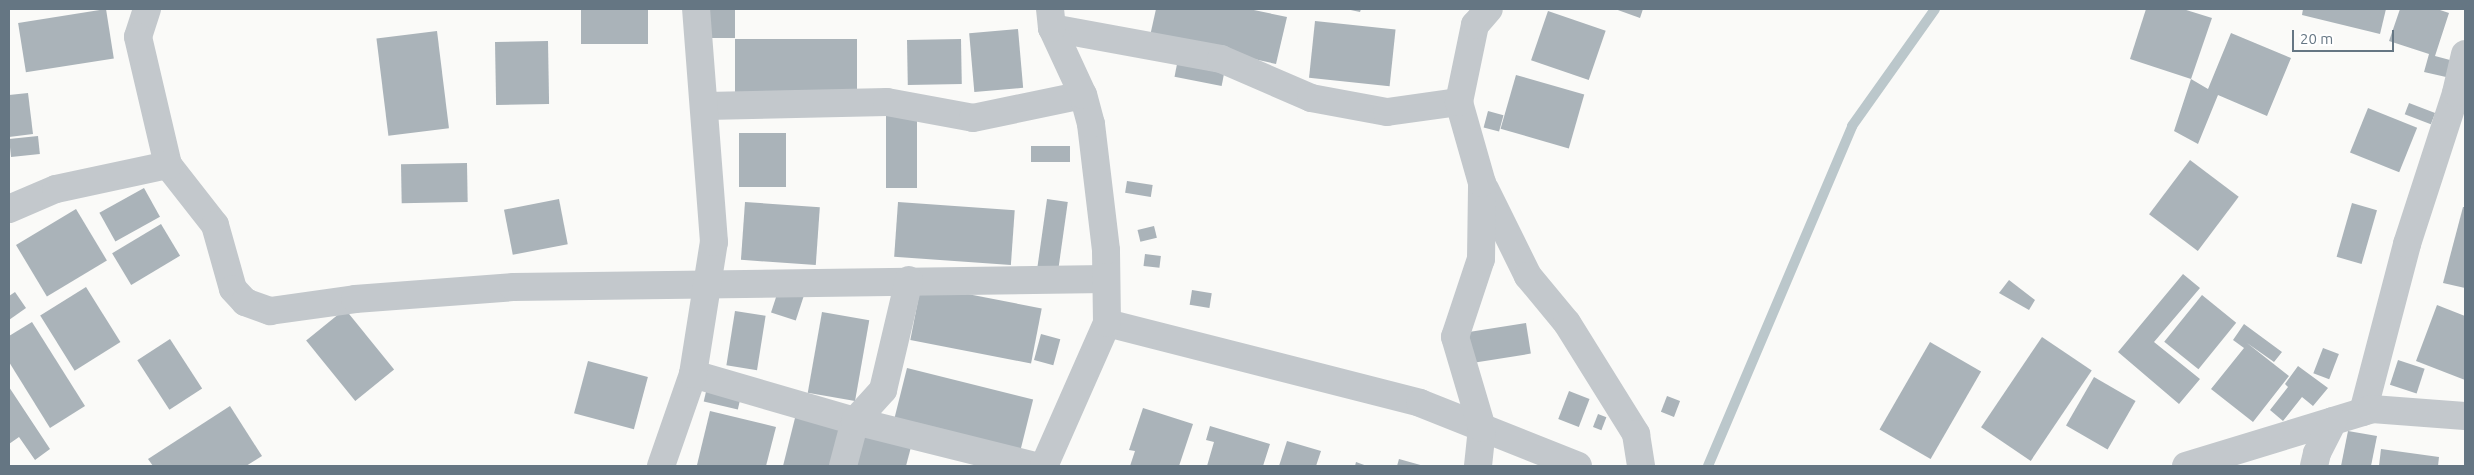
<!DOCTYPE html>
<style>
body{margin:0}
#map{position:relative;width:2474px;height:475px;overflow:hidden;background:#fafaf8;font-family:Ubuntu,sans-serif}
div>[style]{position:absolute}
.stream>*{height:10px;margin:-5px;padding:0 5px;transform-origin:5px;border-radius:5px;background:#bbc7cb}
.building>*{inset:0;background:#aab3b9;transform-origin:0 0}
.street>*{height:28px;margin:-14px;padding:0 14px;transform-origin:14px;border-radius:14px;background:#c3c8cc}
span{translate:-50% -50%;white-space:nowrap;text-align:center;line-height:1.15;-webkit-text-stroke:5px #fff;paint-order:stroke}
.frame{position:absolute;inset:0;border:10px solid #657683;pointer-events:none}
.scale{position:absolute;left:2292px;top:30px;width:102px;height:22px;box-sizing:border-box;border:2px solid #657683;border-top:0;padding-left:6px;font-size:15px;line-height:18px;white-space:nowrap;color:#657683;-webkit-text-stroke:4px #fff;paint-order:stroke}
</style>
<div id="map">
<div class="stream">
<i style="left:1708px;top:466px;width:369px;rotate:-67deg"></i>
<i style="left:1852px;top:126px;width:143px;rotate:-54.6deg"></i>
</div>
<div class="building">
<i style="left:106px;top:9px;width:50px;height:89px;rotate:81deg"></i>
<i style="left:581px;top:9px;width:67px;height:35px"></i>
<i style="left:708px;top:9px;width:27px;height:29px"></i>
<i style="clip-path:polygon(1156px 9px,1249px 9px,1287px 17px,1276px 64px,1150px 36px)"></i>
<i style="clip-path:polygon(1346px 9px,1361px 9px,1360px 12px)"></i>
<i style="clip-path:polygon(1615px 9px,1643px 9px,1640px 18px)"></i>
<i style="clip-path:polygon(2146px 9px,2183px 9px,2212px 18px,2191px 79px,2130px 59px)"></i>
<i style="clip-path:polygon(2303px 9px,2386px 9px,2380px 34px,2302px 15px)"></i>
<i style="clip-path:polygon(2400px 9px,2437px 9px,2449px 13px,2435px 56px,2450px 60px,2446px 77px,2424px 72px,2429px 54px,2389px 41px)"></i>
<i style="left:1548px;top:11px;width:61px;height:52px;rotate:19deg"></i>
<i style="left:1315px;top:21px;width:81px;height:57px;rotate:6deg"></i>
<i style="left:1018px;top:29px;width:59px;height:49px;rotate:85deg"></i>
<i style="left:437px;top:31px;width:98px;height:61px;rotate:83deg"></i>
<i style="clip-path:polygon(2231px 33px,2291px 58px,2267px 116px,2218px 95px,2198px 144px,2174px 131px,2191px 79px,2208px 89px)"></i>
<i style="left:857px;top:39px;width:54px;height:122px;rotate:90deg"></i>
<i style="left:961px;top:39px;width:45px;height:54px;rotate:89deg"></i>
<i style="left:548px;top:41px;width:63px;height:53px;rotate:89deg"></i>
<i style="left:1177px;top:64px;width:48px;height:13px;rotate:11deg"></i>
<i style="left:1516px;top:75px;width:71px;height:56px;rotate:16deg"></i>
<i style="clip-path:polygon(28px 93px,33px 134px,9px 137px,9px 95px)"></i>
<i style="left:2409px;top:103px;width:28px;height:12px;rotate:21deg"></i>
<i style="left:2368px;top:108px;width:53px;height:48px;rotate:22deg"></i>
<i style="left:1488px;top:111px;width:16px;height:17px;rotate:15deg"></i>
<i style="left:886px;top:116px;width:31px;height:72px"></i>
<i style="left:739px;top:133px;width:47px;height:54px"></i>
<i style="left:38px;top:136px;width:18px;height:29px;rotate:84deg"></i>
<i style="left:1070px;top:146px;width:16px;height:39px;rotate:90deg"></i>
<i style="left:2190px;top:160px;width:61px;height:68px;rotate:37deg"></i>
<i style="left:467px;top:163px;width:39px;height:66px;rotate:89deg"></i>
<i style="left:1127px;top:181px;width:26px;height:12px;rotate:9deg"></i>
<i style="left:144px;top:188px;width:33px;height:51px;rotate:61deg"></i>
<i style="left:559px;top:199px;width:46px;height:56px;rotate:79deg"></i>
<i style="left:1047px;top:199px;width:21px;height:70px;rotate:8deg"></i>
<i style="left:745px;top:202px;width:75px;height:58px;rotate:4deg"></i>
<i style="left:898px;top:202px;width:117px;height:55px;rotate:4deg"></i>
<i style="left:2352px;top:203px;width:26px;height:56px;rotate:16deg"></i>
<i style="clip-path:polygon(2463px 207px,2465px 207px,2465px 288px,2443px 283px)"></i>
<i style="left:76px;top:209px;width:60px;height:70px;rotate:59deg"></i>
<i style="left:161px;top:224px;width:37px;height:57px;rotate:59deg"></i>
<i style="left:1154px;top:226px;width:12px;height:17px;rotate:76deg"></i>
<i style="left:1145px;top:254px;width:16px;height:12px;rotate:7deg"></i>
<i style="clip-path:polygon(2183px 274px,2200px 288px,2154px 342px,2200px 379px,2179px 404px,2118px 352px)"></i>
<i style="clip-path:polygon(2009px 280px,2035px 300px,2029px 310px,1999px 293px)"></i>
<i style="left:780px;top:285px;width:26px;height:29px;rotate:18deg"></i>
<i style="left:921px;top:285px;width:123px;height:56px;rotate:11deg"></i>
<i style="left:86px;top:287px;width:65px;height:54px;rotate:58deg"></i>
<i style="left:1192px;top:290px;width:20px;height:15px;rotate:9deg"></i>
<i style="clip-path:polygon(15px 292px,26px 308px,9px 320px,9px 296px)"></i>
<i style="left:2202px;top:295px;width:44px;height:60px;rotate:39deg"></i>
<i style="clip-path:polygon(2437px 305px,2465px 316px,2465px 380px,2416px 361px)"></i>
<i style="left:345px;top:309px;width:78px;height:50px;rotate:51deg"></i>
<i style="left:735px;top:311px;width:31px;height:55px;rotate:9deg"></i>
<i style="left:822px;top:312px;width:48px;height:82px;rotate:10deg"></i>
<i style="clip-path:polygon(32px 322px,85px 406px,50px 428px,9px 362px,9px 336px)"></i>
<i style="left:1526px;top:323px;width:31px;height:61px;rotate:81deg"></i>
<i style="clip-path:polygon(2244px 324px,2282px 352px,2274px 362px,2247px 343px,2289px 376px,2253px 422px,2211px 389px,2244px 348px,2233px 340px)"></i>
<i style="left:1041px;top:334px;width:20px;height:27px;rotate:15deg"></i>
<i style="left:2042px;top:337px;width:60px;height:109px;rotate:34deg"></i>
<i style="left:170px;top:339px;width:59px;height:39px;rotate:57deg"></i>
<i style="left:1930px;top:342px;width:59px;height:101px;rotate:30deg"></i>
<i style="left:2323px;top:348px;width:17px;height:27px;rotate:21deg"></i>
<i style="left:2398px;top:360px;width:28px;height:26px;rotate:18deg"></i>
<i style="left:588px;top:361px;width:62px;height:54px;rotate:15deg"></i>
<i style="clip-path:polygon(2298px 366px,2328px 388px,2313px 406px,2302px 397px,2283px 421px,2270px 410px,2288px 387px,2285px 384px)"></i>
<i style="left:907px;top:368px;width:130px;height:56px;rotate:14deg"></i>
<i style="left:2094px;top:377px;width:48px;height:56px;rotate:30deg"></i>
<i style="left:708px;top:383px;width:35px;height:19px;rotate:13deg"></i>
<i style="clip-path:polygon(9px 387px,50px 449px,35px 460px,19px 437px,9px 444px)"></i>
<i style="left:1569px;top:391px;width:22px;height:30px;rotate:21deg"></i>
<i style="left:1667px;top:396px;width:14px;height:17px;rotate:21deg"></i>
<i style="clip-path:polygon(230px 406px,262px 456px,246px 466px,153px 466px,148px 459px)"></i>
<i style="clip-path:polygon(1143px 408px,1193px 424px,1179px 466px,1130px 466px,1135px 451px,1129px 450px)"></i>
<i style="clip-path:polygon(710px 411px,776px 427px,766px 466px,697px 465px)"></i>
<i style="clip-path:polygon(796px 414px,845px 426px,834px 466px,783px 466px)"></i>
<i style="left:1598px;top:414px;width:9px;height:14px;rotate:21deg"></i>
<i style="clip-path:polygon(1210px 426px,1270px 444px,1263px 466px,1207px 466px,1214px 442px,1206px 440px)"></i>
<i style="clip-path:polygon(857px 430px,911px 447px,906px 466px,846px 466px)"></i>
<i style="clip-path:polygon(2348px 431px,2377px 436px,2371px 466px,2341px 466px)"></i>
<i style="clip-path:polygon(1287px 441px,1321px 451px,1316px 466px,1279px 466px)"></i>
<i style="clip-path:polygon(2381px 449px,2439px 457px,2438px 466px,2379px 466px)"></i>
<i style="clip-path:polygon(1399px 459px,1424px 466px,1397px 466px)"></i>
<i style="clip-path:polygon(1356px 462px,1367px 466px,1355px 466px)"></i>
</div>
<div class="street">
<i style="left:147px;top:9px;width:29px;rotate:108deg"></i>
<i style="left:138px;top:37px;width:131px;rotate:76.8deg"></i>
<i style="left:168px;top:165px;width:76px;rotate:51.9deg"></i>
<i style="left:215px;top:225px;width:66px;rotate:74.3deg"></i>
<i style="left:233px;top:289px;width:18px;rotate:47deg"></i>
<i style="left:245px;top:302px;width:27px;rotate:20deg"></i>
<i style="left:270px;top:311px;width:86px;rotate:-8deg"></i>
<i style="left:355px;top:299px;width:158px;rotate:-4.3deg"></i>
<i style="left:513px;top:287px;width:593px;rotate:-0.77deg"></i>
<i style="left:1052px;top:28px;width:172px;rotate:10.4deg"></i>
<i style="left:1221px;top:59px;width:98px;rotate:23.4deg"></i>
<i style="left:1311px;top:98px;width:77px;rotate:10.4deg"></i>
<i style="left:1387px;top:112px;width:73px;rotate:-7.9deg"></i>
<i style="left:706px;top:106px;width:181px;rotate:-1.3deg"></i>
<i style="left:887px;top:102px;width:87px;rotate:10.5deg"></i>
<i style="left:973px;top:118px;width:112px;rotate:-11.8deg"></i>
<i style="left:1485px;top:189px;width:97px;rotate:63.7deg"></i>
<i style="left:1528px;top:276px;width:61px;rotate:50.3deg"></i>
<i style="left:1567px;top:323px;width:131px;rotate:58.1deg"></i>
<i style="left:1636px;top:434px;width:32px;rotate:81deg"></i>
<i style="left:9px;top:209px;width:51px;rotate:-23.1deg"></i>
<i style="left:56px;top:189px;width:115px;rotate:-12.1deg"></i>
<i style="left:1107px;top:323px;width:323px;rotate:14.3deg"></i>
<i style="left:1420px;top:403px;width:170px;rotate:21.7deg"></i>
<i style="left:693px;top:374px;width:169px;rotate:16.2deg"></i>
<i style="left:855px;top:421px;width:187px;rotate:14deg"></i>
<i style="left:2363px;top:412px;width:174px;rotate:-75.3deg"></i>
<i style="left:2407px;top:244px;width:159px;rotate:-72deg"></i>
<i style="left:2456px;top:93px;width:40px;rotate:-77deg"></i>
<i style="left:661px;top:466px;width:97px;rotate:-70.8deg"></i>
<i style="left:693px;top:374px;width:134px;rotate:-81deg"></i>
<i style="left:714px;top:242px;width:234px;rotate:-94.4deg"></i>
<i style="left:843px;top:466px;width:47px;rotate:-75.1deg"></i>
<i style="left:855px;top:421px;width:42px;rotate:-47.9deg"></i>
<i style="left:883px;top:390px;width:113px;rotate:-76.7deg"></i>
<i style="left:1044px;top:466px;width:156px;rotate:-66.2deg"></i>
<i style="left:1107px;top:323px;width:73px;rotate:-90.8deg"></i>
<i style="left:1106px;top:250px;width:127px;rotate:-96.8deg"></i>
<i style="left:1091px;top:124px;width:30px;rotate:-105deg"></i>
<i style="left:1083px;top:95px;width:74px;rotate:-114.8deg"></i>
<i style="left:1052px;top:28px;width:19px;rotate:-96deg"></i>
<i style="left:1478px;top:466px;width:38px;rotate:-84deg"></i>
<i style="left:1482px;top:428px;width:95px;rotate:-106.5deg"></i>
<i style="left:1455px;top:337px;width:82px;rotate:-71.6deg"></i>
<i style="left:1481px;top:259px;width:76px;rotate:-89.2deg"></i>
<i style="left:1482px;top:183px;width:84px;rotate:-105.9deg"></i>
<i style="left:1459px;top:102px;width:79px;rotate:-78.3deg"></i>
<i style="left:1475px;top:25px;width:21px;rotate:-49deg"></i>
<i style="left:2186px;top:466px;width:195px;rotate:-17deg"></i>
<i style="left:2372px;top:409px;width:93px;rotate:4.3deg"></i>
<i style="left:2314px;top:466px;width:13px;rotate:-77deg"></i>
<i style="left:2317px;top:453px;width:36px;rotate:-63deg"></i>
</div>
<div class="frame"></div>
<div class="scale">20 m</div>
</div>
